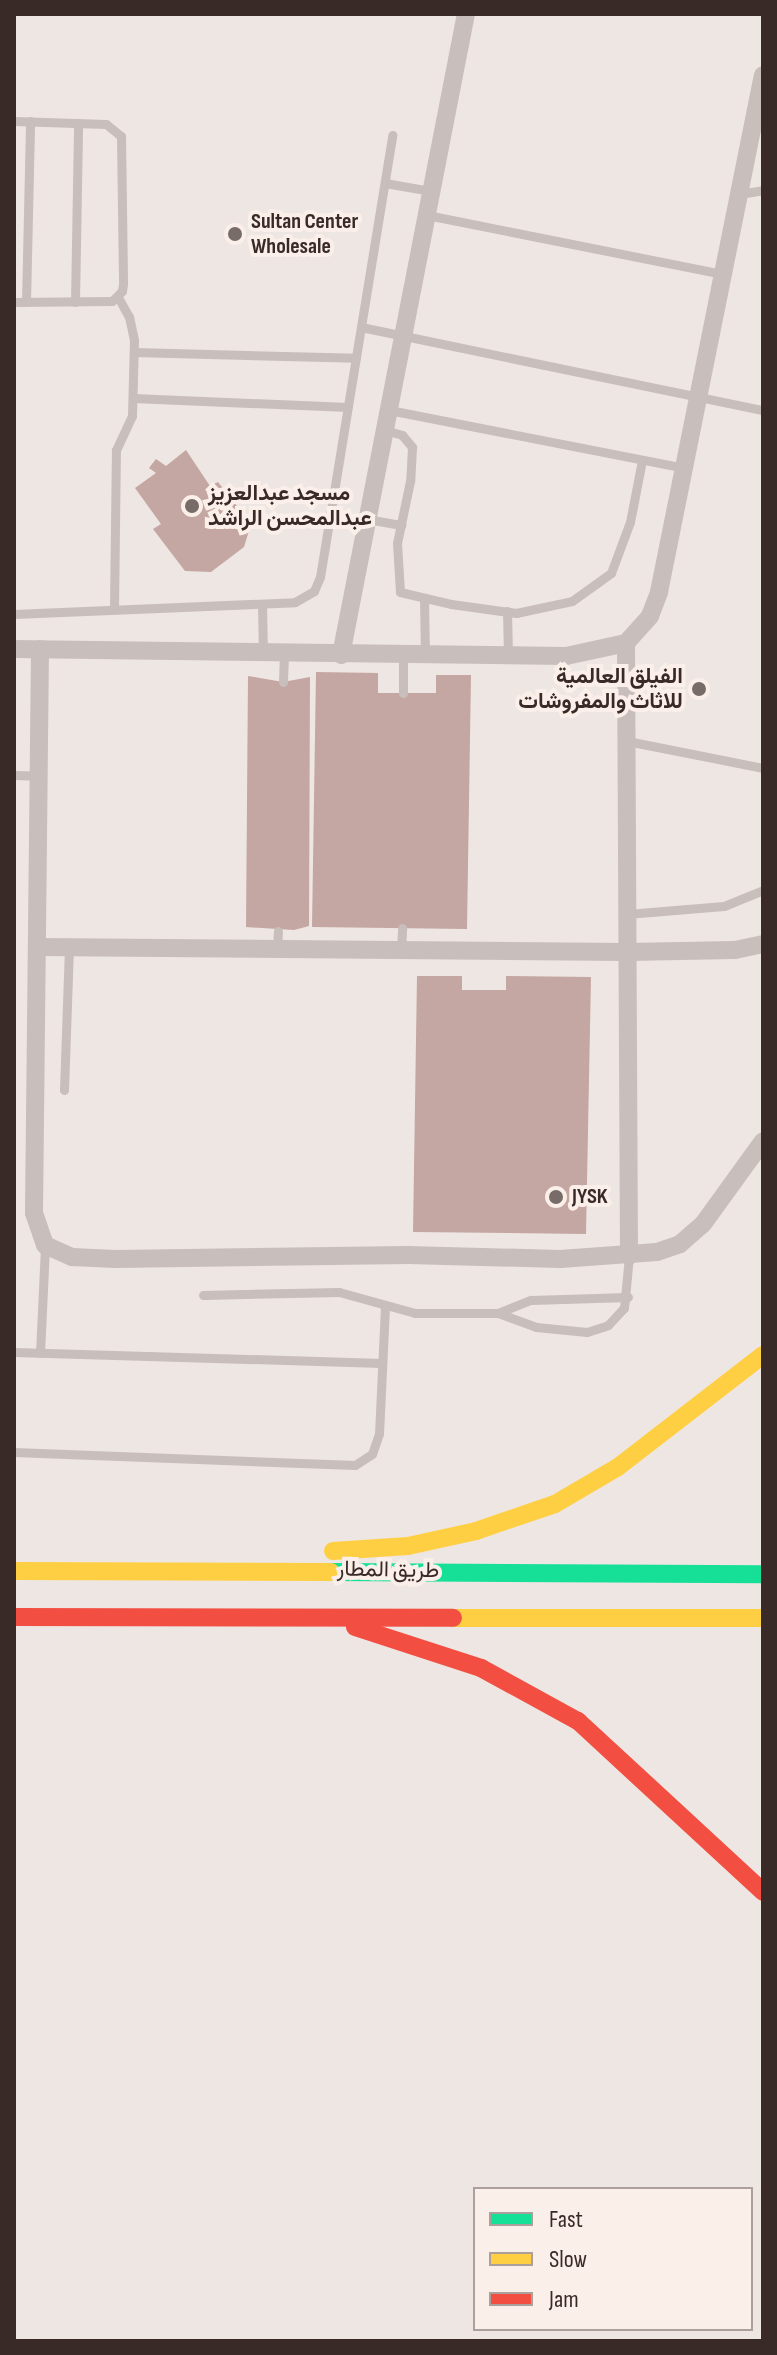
<!DOCTYPE html>
<meta charset="utf-8">
<style>
body{margin:0}
#map{position:relative;width:777px;height:2355px;overflow:hidden;background:#eee6e2;font-family:"Sofia Sans Condensed",Vazirmatn,sans-serif}
div>[style]{position:absolute}
.building>*{inset:0;background:#c4a6a2}
.lane>*{height:9px;margin:-4.5px;padding:0 4.5px;transform-origin:4.5px;border-radius:4.5px;background:#c8bebb}
.street>*{height:18px;margin:-9px;padding:0 9px;transform-origin:9px;border-radius:9px;background:#c8bebb}
.fast>*{height:18px;margin:-9px;padding:0 9px;transform-origin:9px;border-radius:9px;background:#16e098}
.slow>*{height:18px;margin:-9px;padding:0 9px;transform-origin:9px;border-radius:9px;background:#ffcf43}
.jam>*{height:18px;margin:-9px;padding:0 9px;transform-origin:9px;border-radius:9px;background:#f24e42}
.dots>*{width:22px;height:22px;translate:-50% -50%;box-sizing:border-box;border:4px solid #fbefe9;border-radius:50%}
span{translate:-50% -50%;white-space:nowrap;text-align:center;line-height:1.15;-webkit-text-stroke:8px #fbefe9;paint-order:stroke}
.poi-label{font-size:22px;color:#392a28;font-weight:700}
.left{translate:0 -50%;text-align:left}
.right{translate:-100% -50%;text-align:right}
.street-label{font-size:22px;color:#392a28}
.frame{position:absolute;inset:0;border:16px solid #392a28;pointer-events:none}
.legend{position:absolute;left:473px;top:2187px;width:280px;height:144px;box-sizing:border-box;background:#fbefe9;border:2px solid #ada09c;margin:0;padding:10px 14px;list-style:none;font-size:24px;color:#392a28}
.legend li{display:flex;align-items:center;gap:16px;height:40px}
.legend b{width:40px;border:2px solid #ada09c}
</style>
<div id="map">
<div class="building">
<i style="clip-path:polygon(186px 450px,210px 486px,218px 482px,251px 524px,244px 547px,211px 572px,185px 571px,153px 529px,161px 524px,135px 488px,156px 473px,149px 468px,156px 459px,166px 466px)"></i>
<i style="clip-path:polygon(316px 672px,378px 673px,378px 693px,436px 693px,436px 675px,471px 675px,467px 929px,312px 927px)"></i>
<i style="clip-path:polygon(248px 676px,283px 682px,310px 677px,309px 926px,294px 930px,246px 927px)"></i>
<i style="clip-path:polygon(417px 976px,462px 976px,462px 990px,506px 990px,506px 976px,591px 977px,586px 1234px,413px 1232px)"></i>
</div>
<div class="lane">
<i style="left:14px;top:121px;width:92px;rotate:1.9deg"></i>
<i style="left:106px;top:124px;width:19px;rotate:39deg"></i>
<i style="left:121px;top:136px;width:148px;rotate:89.2deg"></i>
<i style="left:123px;top:284px;width:7px;rotate:98deg"></i>
<i style="left:122px;top:291px;width:14px;rotate:135deg"></i>
<i style="left:112px;top:301px;width:98px;rotate:179.4deg"></i>
<i style="left:385px;top:183px;width:47px;rotate:9.9deg"></i>
<i style="left:739px;top:194px;width:24px;rotate:-9deg"></i>
<i style="left:427px;top:215px;width:302px;rotate:11.3deg"></i>
<i style="left:26px;top:302px;width:181px;rotate:-88.7deg"></i>
<i style="left:75px;top:302px;width:179px;rotate:-89deg"></i>
<i style="left:361px;top:327px;width:410px;rotate:11.7deg"></i>
<i style="left:134px;top:352px;width:222px;rotate:1.5deg"></i>
<i style="left:133px;top:398px;width:215px;rotate:2.4deg"></i>
<i style="left:389px;top:410px;width:301px;rotate:11.1deg"></i>
<i style="left:385px;top:430px;width:18px;rotate:16deg"></i>
<i style="left:402px;top:435px;width:16px;rotate:50deg"></i>
<i style="left:412px;top:447px;width:34px;rotate:93deg"></i>
<i style="left:410px;top:481px;width:63px;rotate:101.8deg"></i>
<i style="left:397px;top:543px;width:49px;rotate:86.5deg"></i>
<i style="left:400px;top:592px;width:52px;rotate:13.2deg"></i>
<i style="left:451px;top:604px;width:66px;rotate:7.9deg"></i>
<i style="left:516px;top:613px;width:57px;rotate:-12.1deg"></i>
<i style="left:572px;top:601px;width:48px;rotate:-35.7deg"></i>
<i style="left:611px;top:573px;width:54px;rotate:-69.6deg"></i>
<i style="left:630px;top:522px;width:63px;rotate:-79deg"></i>
<i style="left:367px;top:519px;width:35px;rotate:10deg"></i>
<i style="left:424px;top:598px;width:56px;rotate:89deg"></i>
<i style="left:262px;top:604px;width:50px;rotate:88.9deg"></i>
<i style="left:114px;top:609px;width:159px;rotate:-89.3deg"></i>
<i style="left:116px;top:450px;width:38px;rotate:-65deg"></i>
<i style="left:132px;top:416px;width:76px;rotate:-88.5deg"></i>
<i style="left:134px;top:340px;width:24px;rotate:-102deg"></i>
<i style="left:129px;top:317px;width:23px;rotate:-119deg"></i>
<i style="left:507px;top:611px;width:45px;rotate:88.7deg"></i>
<i style="left:14px;top:614px;width:281px;rotate:-2.4deg"></i>
<i style="left:295px;top:602px;width:22px;rotate:-30deg"></i>
<i style="left:314px;top:591px;width:15px;rotate:-67deg"></i>
<i style="left:320px;top:577px;width:448px;rotate:-80.7deg"></i>
<i style="left:403px;top:655px;width:38px;rotate:90deg"></i>
<i style="left:283px;top:682px;width:28px;rotate:-88deg"></i>
<i style="left:627px;top:741px;width:139px;rotate:11.2deg"></i>
<i style="left:14px;top:775px;width:24px;rotate:2deg"></i>
<i style="left:627px;top:914px;width:97px;rotate:-4.7deg"></i>
<i style="left:724px;top:906px;width:42px;rotate:-22.3deg"></i>
<i style="left:277px;top:949px;width:18px;rotate:-87deg"></i>
<i style="left:401px;top:950px;width:22px;rotate:-87deg"></i>
<i style="left:64px;top:1090px;width:142px;rotate:-88deg"></i>
<i style="left:203px;top:1295px;width:136px;rotate:-1.3deg"></i>
<i style="left:339px;top:1292px;width:79px;rotate:15.4deg"></i>
<i style="left:415px;top:1313px;width:83px"></i>
<i style="left:498px;top:1313px;width:40px;rotate:20.2deg"></i>
<i style="left:536px;top:1327px;width:51px;rotate:5.6deg"></i>
<i style="left:587px;top:1332px;width:22px;rotate:-18deg"></i>
<i style="left:608px;top:1325px;width:23px;rotate:-47deg"></i>
<i style="left:624px;top:1308px;width:52px;rotate:-84.5deg"></i>
<i style="left:498px;top:1313px;width:35px;rotate:-22deg"></i>
<i style="left:531px;top:1300px;width:97px;rotate:-1.8deg"></i>
<i style="left:14px;top:1352px;width:368px;rotate:1.7deg"></i>
<i style="left:40px;top:1353px;width:108px;rotate:-87.3deg"></i>
<i style="left:14px;top:1452px;width:341px;rotate:2.2deg"></i>
<i style="left:355px;top:1465px;width:20px;rotate:-33deg"></i>
<i style="left:372px;top:1454px;width:21px;rotate:-71deg"></i>
<i style="left:379px;top:1434px;width:129px;rotate:-87.3deg"></i>
</div>
<div class="street">
<i style="left:626px;top:643px;width:613px;rotate:89.72deg"></i>
<i style="left:14px;top:649px;width:552px;rotate:0.73deg"></i>
<i style="left:566px;top:656px;width:61px;rotate:-12.2deg"></i>
<i style="left:626px;top:643px;width:36px;rotate:-48deg"></i>
<i style="left:650px;top:616px;width:26px;rotate:-69deg"></i>
<i style="left:659px;top:592px;width:527px;rotate:-78.63deg"></i>
<i style="left:40px;top:649px;width:564px;rotate:90.61deg"></i>
<i style="left:34px;top:1213px;width:34px;rotate:71deg"></i>
<i style="left:45px;top:1245px;width:30px;rotate:24deg"></i>
<i style="left:72px;top:1257px;width:43px;rotate:2.7deg"></i>
<i style="left:115px;top:1259px;width:293px;rotate:-0.8deg"></i>
<i style="left:408px;top:1255px;width:152px;rotate:1.5deg"></i>
<i style="left:560px;top:1259px;width:97px;rotate:-4.1deg"></i>
<i style="left:657px;top:1252px;width:24px;rotate:-19deg"></i>
<i style="left:680px;top:1244px;width:30px;rotate:-41deg"></i>
<i style="left:703px;top:1224px;width:102px;rotate:-54.1deg"></i>
<i style="left:341px;top:655px;width:653px;rotate:-78.97deg"></i>
<i style="left:37px;top:947px;width:590px;rotate:0.49deg"></i>
<i style="left:627px;top:952px;width:108px;rotate:-1.1deg"></i>
<i style="left:735px;top:950px;width:29px;rotate:-12deg"></i>
</div>
<div class="fast">
<i style="left:331px;top:1572px;width:432px;rotate:0.3deg"></i>
</div>
<div class="slow">
<i style="left:333px;top:1551px;width:75px;rotate:-3.8deg"></i>
<i style="left:408px;top:1546px;width:70px;rotate:-12.4deg"></i>
<i style="left:476px;top:1531px;width:83px;rotate:-18.9deg"></i>
<i style="left:555px;top:1504px;width:73px;rotate:-30.4deg"></i>
<i style="left:618px;top:1467px;width:183px;rotate:-37.7deg"></i>
<i style="left:14px;top:1571px;width:317px;rotate:0.2deg"></i>
<i style="left:453px;top:1618px;width:310px"></i>
</div>
<div class="jam">
<i style="left:14px;top:1617px;width:439px;rotate:0.1deg"></i>
<i style="left:355px;top:1627px;width:133px;rotate:18deg"></i>
<i style="left:481px;top:1668px;width:111px;rotate:28.7deg"></i>
<i style="left:578px;top:1721px;width:252px;rotate:42.7deg"></i>
</div>
<div class="dots">
<i style="left:235px;top:234px;background:#786c69"></i>
<i style="left:192px;top:506px;background:#786c69"></i>
<i style="left:699px;top:689px;background:#786c69"></i>
<i style="left:556px;top:1197px;background:#786c69"></i>
</div>
<div class="poi-label">
<span class="left" style="left:251px;top:234px">Sultan Center<br>Wholesale</span>
<span class="left" style="left:208px;top:506px">مسجد عبدالعزيز<br>عبدالمحسن الراشد</span>
<span class="right" style="left:683px;top:689px">الفيلق العالمية<br>للاثاث والمفروشات</span>
<span class="left" style="left:572px;top:1197px">JYSK</span>
</div>
<div class="street-label">
<span style="left:388px;top:1570px;rotate:1deg">طريق المطار</span>
</div>
<div class="frame"></div>
<ul class="legend">
<li><b style="height:10px;background:#16e098"></b>Fast</li>
<li><b style="height:10px;background:#ffcf43"></b>Slow</li>
<li><b style="height:10px;background:#f24e42"></b>Jam</li>
</ul>
</div>
